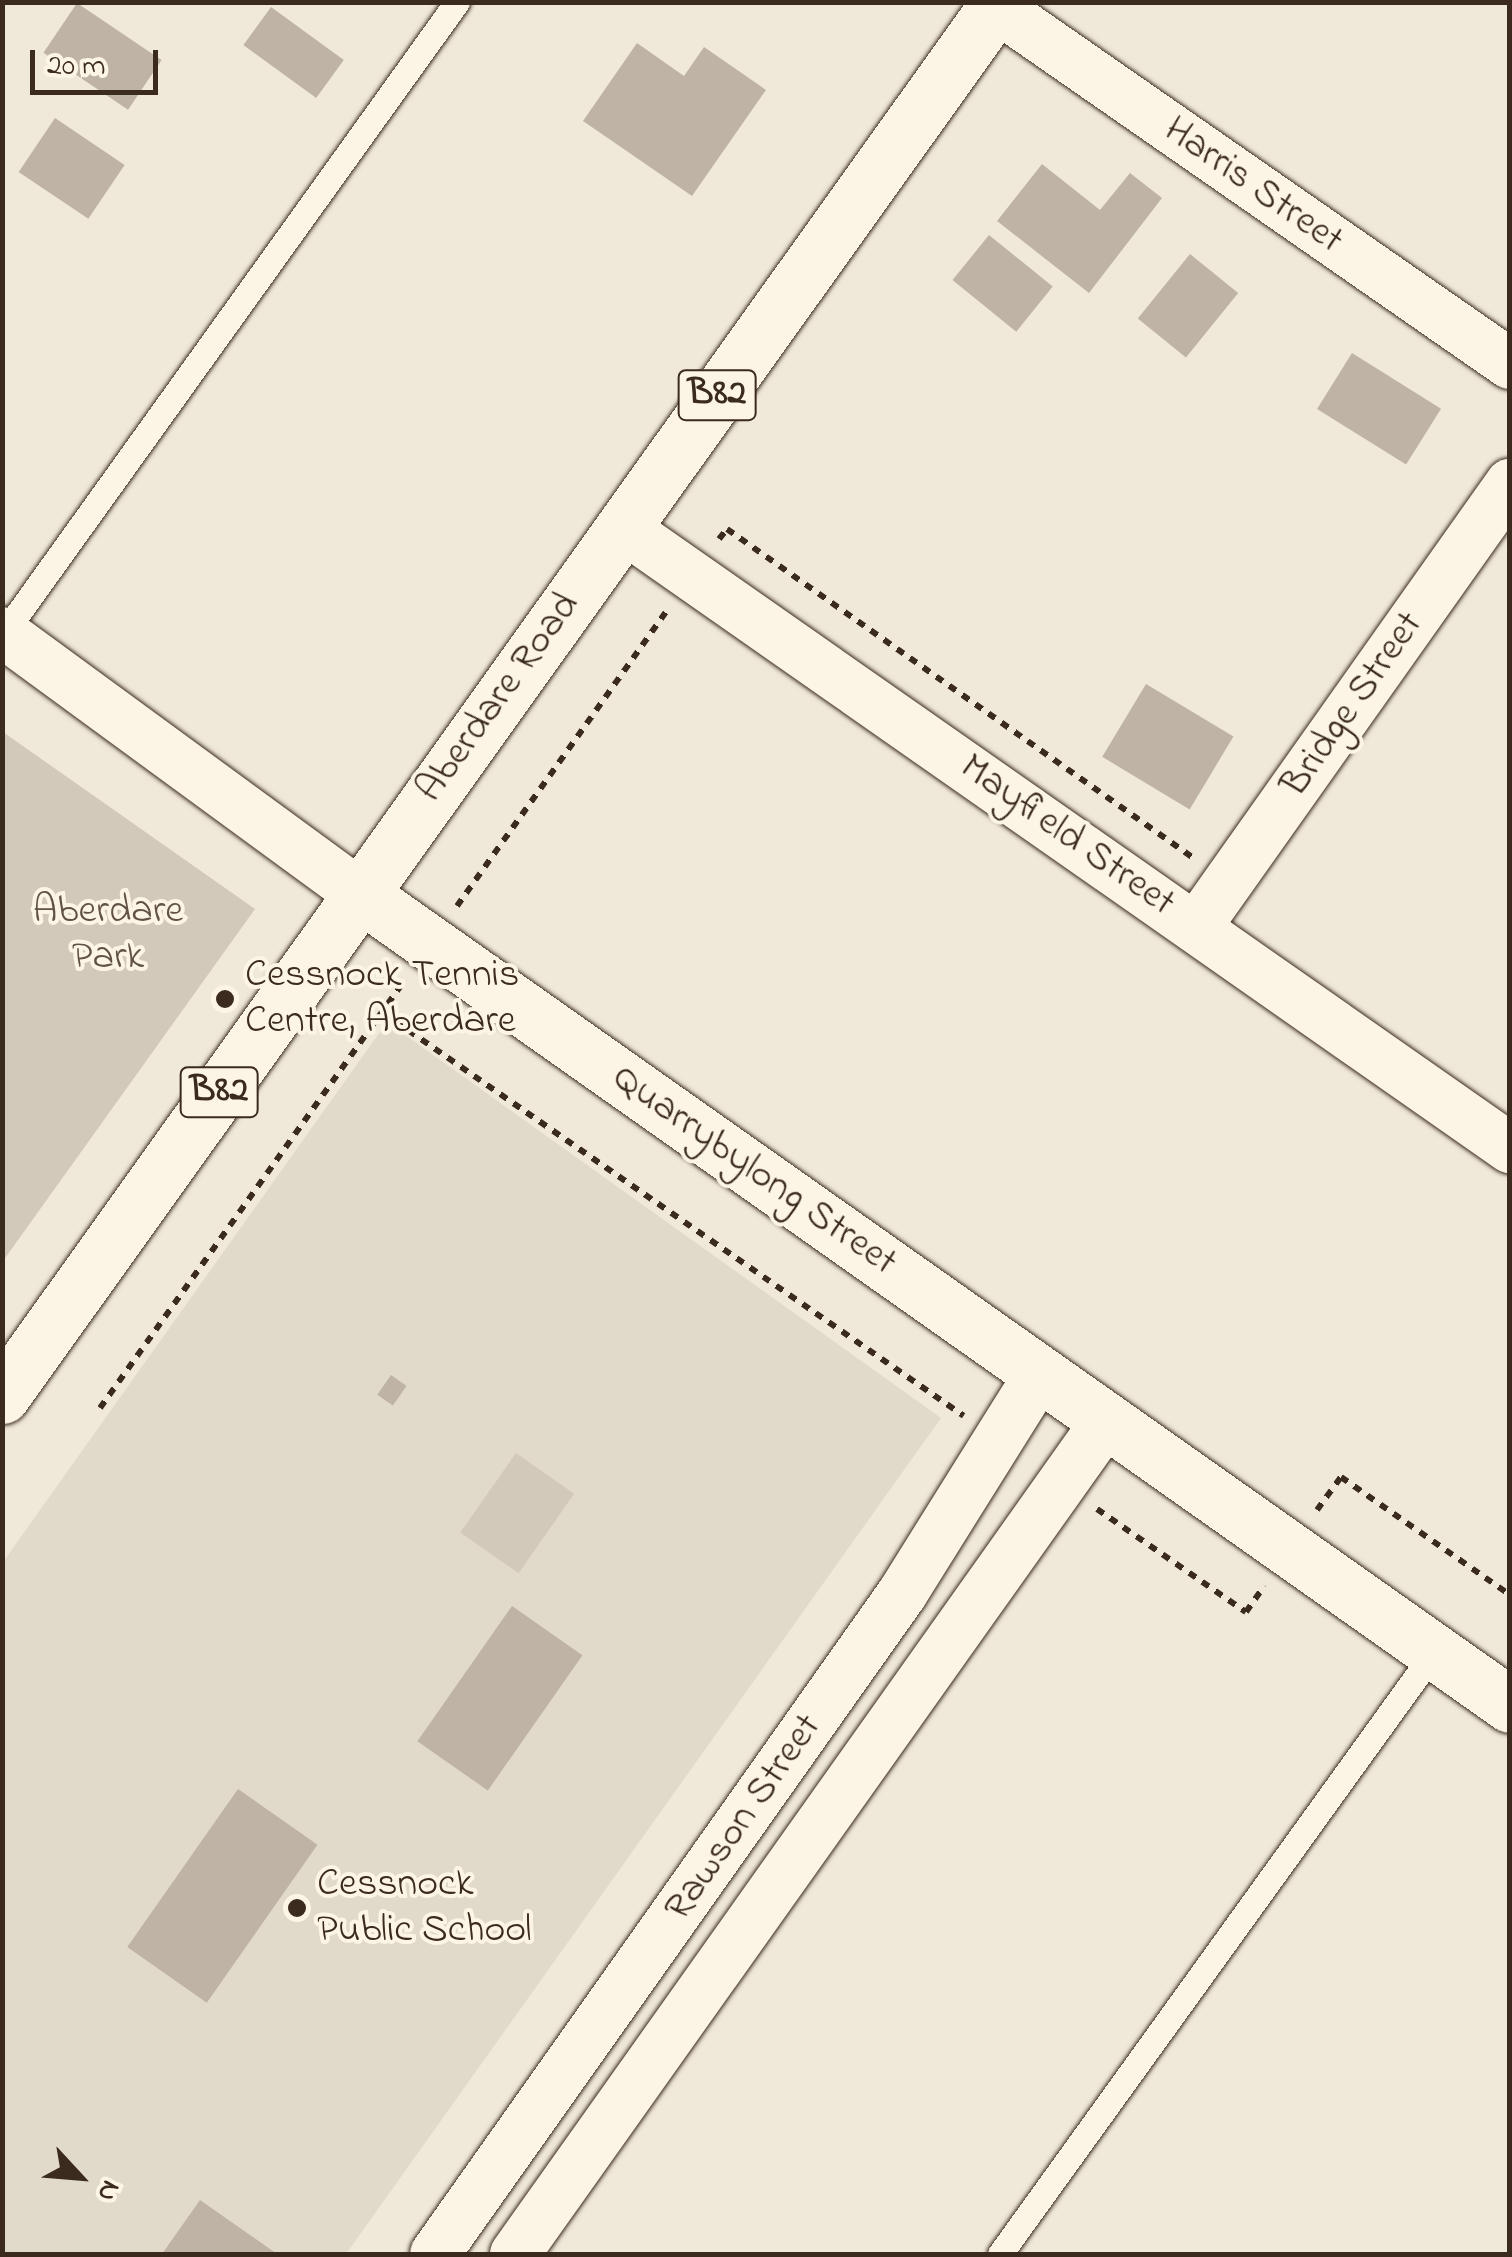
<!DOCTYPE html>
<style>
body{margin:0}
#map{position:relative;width:1512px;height:2257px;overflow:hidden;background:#f0e9d9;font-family:"Indie Flower",sans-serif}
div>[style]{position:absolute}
.built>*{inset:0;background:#e1d9c9}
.green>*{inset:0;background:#d2c9ba;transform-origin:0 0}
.building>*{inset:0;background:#beb3a4;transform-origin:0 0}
.path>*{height:6px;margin-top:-3px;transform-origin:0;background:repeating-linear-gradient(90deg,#3b2a1e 0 8px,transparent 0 16px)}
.roads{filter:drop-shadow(0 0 2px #3b2a1e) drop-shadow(0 0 2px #3b2a1e)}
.lane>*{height:25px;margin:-12.5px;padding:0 12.5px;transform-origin:12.5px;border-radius:12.5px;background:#fcf5e5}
.street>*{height:50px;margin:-25px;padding:0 25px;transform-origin:25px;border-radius:25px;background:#fcf5e5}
.secondary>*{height:55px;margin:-27.5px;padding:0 27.5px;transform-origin:27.5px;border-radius:27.5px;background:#fcf5e5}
.primary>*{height:55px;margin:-27.5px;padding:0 27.5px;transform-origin:27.5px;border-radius:27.5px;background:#fcf5e5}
.dots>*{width:28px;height:28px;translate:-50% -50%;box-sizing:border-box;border:5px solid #fcf5e5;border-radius:50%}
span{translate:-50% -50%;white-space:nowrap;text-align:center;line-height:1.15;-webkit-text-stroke:8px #fcf5e5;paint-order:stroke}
.shield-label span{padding:2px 8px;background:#fcf5e5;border:2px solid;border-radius:8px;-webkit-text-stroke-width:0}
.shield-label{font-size:38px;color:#3b2a1e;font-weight:700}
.street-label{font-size:40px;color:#3b2a1e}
.park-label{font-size:40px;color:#615245}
.poi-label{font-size:40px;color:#3b2a1e}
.left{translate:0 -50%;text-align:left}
.frame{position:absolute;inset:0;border:5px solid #3b2a1e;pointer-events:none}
.north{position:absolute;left:30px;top:2127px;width:100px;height:100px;-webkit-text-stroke:8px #fcf5e5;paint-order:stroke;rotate:116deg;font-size:28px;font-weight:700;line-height:40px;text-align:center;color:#3b2a1e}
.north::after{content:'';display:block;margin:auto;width:35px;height:45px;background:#3b2a1e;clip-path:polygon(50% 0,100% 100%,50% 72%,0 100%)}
.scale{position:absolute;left:30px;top:50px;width:128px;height:45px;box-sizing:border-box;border:5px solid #3b2a1e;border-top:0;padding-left:12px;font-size:30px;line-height:35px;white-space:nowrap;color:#3b2a1e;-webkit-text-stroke:8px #fcf5e5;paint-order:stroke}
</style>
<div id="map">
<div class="built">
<i style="clip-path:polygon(387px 1022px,941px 1418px,346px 2254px,3px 2254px,3px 1562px)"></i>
</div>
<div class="green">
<i style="clip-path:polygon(3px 732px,255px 909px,3px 1261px)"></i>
<i style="left:516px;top:1453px;width:71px;height:97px;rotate:35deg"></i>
</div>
<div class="building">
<i style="left:77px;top:3px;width:102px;height:60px;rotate:34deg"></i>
<i style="left:271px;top:7px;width:90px;height:47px;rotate:36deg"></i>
<i style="clip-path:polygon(637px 43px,684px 76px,704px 47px,766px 90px,692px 196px,583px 121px)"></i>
<i style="left:55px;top:118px;width:84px;height:65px;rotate:34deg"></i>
<i style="clip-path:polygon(1042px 164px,1100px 210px,1130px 173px,1162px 198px,1089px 293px,997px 221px)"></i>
<i style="left:989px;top:235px;width:82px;height:58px;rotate:39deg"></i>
<i style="left:1190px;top:254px;width:62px;height:83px;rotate:39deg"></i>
<i style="left:1352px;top:353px;width:105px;height:66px;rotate:32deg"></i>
<i style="left:1146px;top:684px;width:102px;height:85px;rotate:31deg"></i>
<i style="left:391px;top:1375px;width:19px;height:24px;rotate:35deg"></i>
<i style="left:512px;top:1606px;width:86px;height:165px;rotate:35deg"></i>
<i style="left:238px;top:1789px;width:97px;height:193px;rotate:35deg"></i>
<i style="clip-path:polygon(200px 2200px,277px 2254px,162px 2254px)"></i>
</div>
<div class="path">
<i style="left:719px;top:539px;width:13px;rotate:-51deg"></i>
<i style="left:727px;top:529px;width:569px;rotate:35.2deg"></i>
<i style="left:457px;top:906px;width:363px;rotate:-54.6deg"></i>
<i style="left:382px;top:1012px;width:708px;rotate:34.77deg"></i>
<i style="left:100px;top:1408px;width:524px;rotate:-54.55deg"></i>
<i style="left:1097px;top:1509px;width:181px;rotate:34.7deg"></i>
<i style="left:1246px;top:1612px;width:32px;rotate:-55deg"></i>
<i style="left:1317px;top:1510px;width:41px;rotate:-54deg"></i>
<i style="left:1341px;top:1477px;width:206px;rotate:34.9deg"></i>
</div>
<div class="roads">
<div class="lane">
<i style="left:4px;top:633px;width:777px;rotate:-54.33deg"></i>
<i style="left:1000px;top:2254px;width:742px;rotate:-54.21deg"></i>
</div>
<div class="street">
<i style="left:996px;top:7px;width:626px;rotate:34.78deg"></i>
<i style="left:622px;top:527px;width:1084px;rotate:34.97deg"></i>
<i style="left:2px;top:632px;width:444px;rotate:36.2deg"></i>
<i style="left:1197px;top:926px;width:542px;rotate:-54.7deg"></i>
<i style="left:435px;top:2254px;width:809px;rotate:-54.72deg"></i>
<i style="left:902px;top:1594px;width:261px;rotate:-58deg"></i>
<i style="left:515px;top:2254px;width:1023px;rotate:-54.63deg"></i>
</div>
<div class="secondary">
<i style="left:360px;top:894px;width:1407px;rotate:35.19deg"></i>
</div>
<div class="primary">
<i style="left:2px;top:1396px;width:1714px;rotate:-54.43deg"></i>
</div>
</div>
<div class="dots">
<i style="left:225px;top:999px;background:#3b2a1e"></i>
<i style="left:297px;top:1908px;background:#3b2a1e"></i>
</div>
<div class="shield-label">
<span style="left:717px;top:395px">B82</span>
<span style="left:219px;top:1092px">B82</span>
</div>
<div class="street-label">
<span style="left:1253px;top:186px;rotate:35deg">Harris Street</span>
<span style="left:499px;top:698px;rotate:-54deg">Aberdare Road</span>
<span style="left:1353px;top:705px;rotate:-55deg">Bridge Street</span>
<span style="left:1067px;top:836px;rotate:35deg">Mayfield Street</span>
<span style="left:754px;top:1171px;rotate:35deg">Quarrybylong Street</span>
<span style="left:744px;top:1818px;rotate:-55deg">Rawson Street</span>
</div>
<div class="park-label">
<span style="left:108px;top:935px">Aberdare<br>Park</span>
</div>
<div class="poi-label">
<span class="left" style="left:245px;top:999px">Cessnock Tennis<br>Centre, Aberdare</span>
<span class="left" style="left:317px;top:1908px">Cessnock<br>Public School</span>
</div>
<div class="frame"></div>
<div class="north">N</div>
<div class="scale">20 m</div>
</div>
